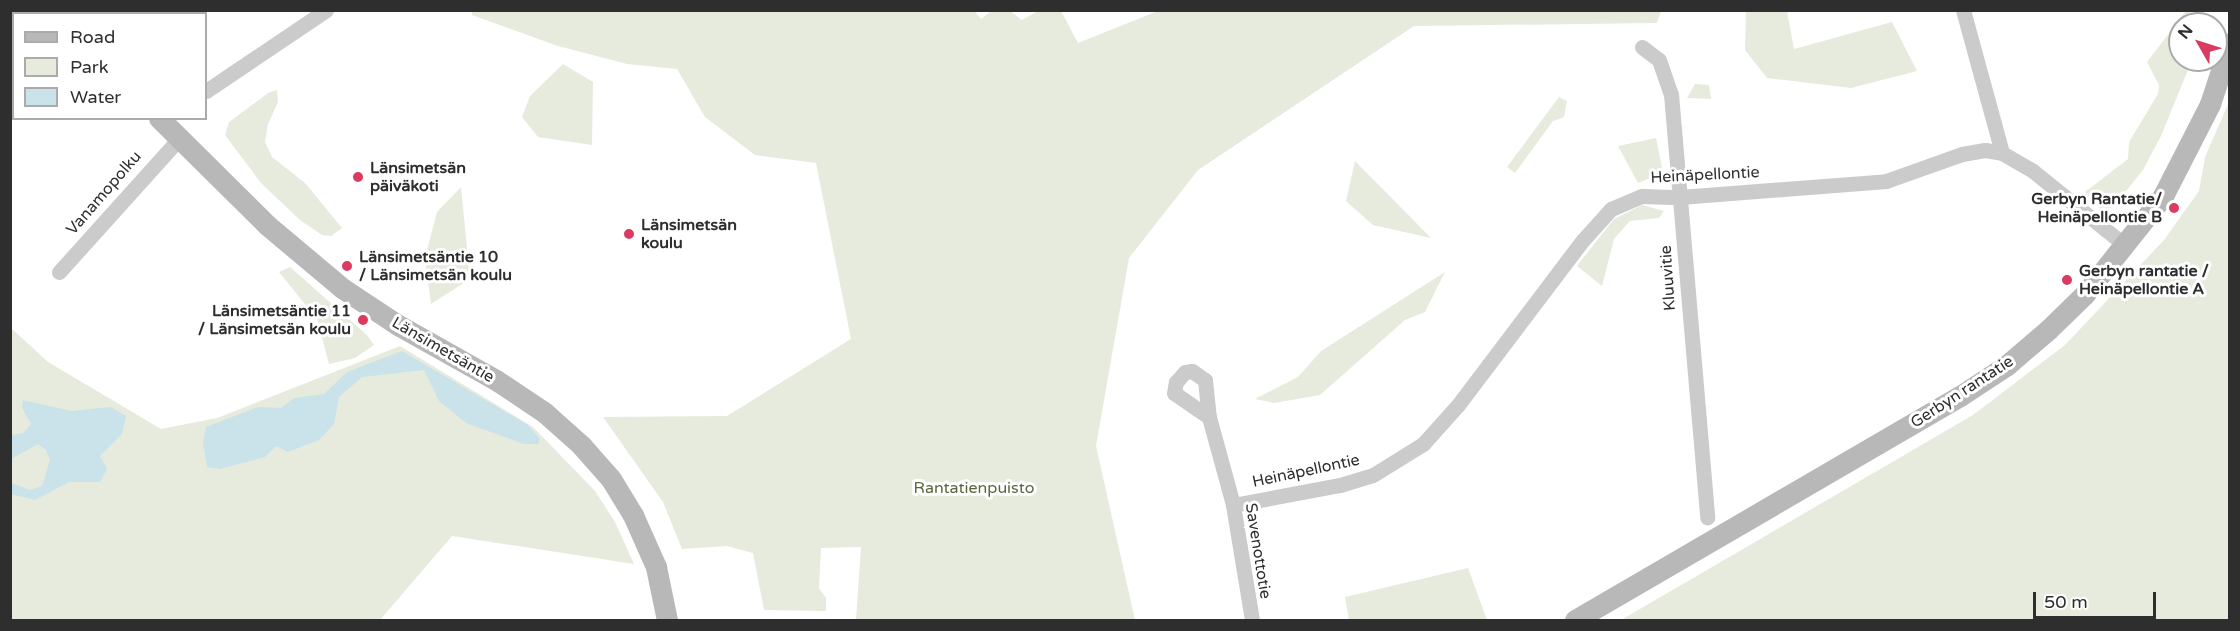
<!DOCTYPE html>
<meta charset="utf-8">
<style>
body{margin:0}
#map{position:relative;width:2240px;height:631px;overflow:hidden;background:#fff;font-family:"Varela Round",sans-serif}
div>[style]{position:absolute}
.green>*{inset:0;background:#e6ebdd}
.water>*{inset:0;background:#cae2e9}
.street>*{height:15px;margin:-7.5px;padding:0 7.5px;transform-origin:7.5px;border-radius:7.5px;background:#cbcbcb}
.secondary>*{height:21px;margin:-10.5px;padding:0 10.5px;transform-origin:10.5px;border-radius:10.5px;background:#b8b8b8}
.dots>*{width:16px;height:16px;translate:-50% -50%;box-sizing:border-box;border:3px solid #fff;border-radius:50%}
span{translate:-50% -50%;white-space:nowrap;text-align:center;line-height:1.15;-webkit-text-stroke:6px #fff;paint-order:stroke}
.poi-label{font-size:16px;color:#2e2e2e;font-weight:700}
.left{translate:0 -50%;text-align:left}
.right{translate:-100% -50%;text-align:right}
.street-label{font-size:16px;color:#2e2e2e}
.park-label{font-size:16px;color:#58673e}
.frame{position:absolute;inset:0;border:12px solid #2e2e2e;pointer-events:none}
.legend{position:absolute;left:12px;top:12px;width:195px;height:108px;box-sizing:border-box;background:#fff;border:2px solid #ababab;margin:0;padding:8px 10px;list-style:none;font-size:18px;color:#2e2e2e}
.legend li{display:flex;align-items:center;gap:12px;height:30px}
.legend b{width:30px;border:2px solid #ababab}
.north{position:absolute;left:2168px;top:12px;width:60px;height:60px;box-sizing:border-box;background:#fff;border:2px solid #ababab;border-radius:50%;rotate:309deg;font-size:16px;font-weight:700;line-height:24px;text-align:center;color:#2e2e2e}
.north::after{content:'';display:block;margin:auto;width:21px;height:27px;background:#da3b61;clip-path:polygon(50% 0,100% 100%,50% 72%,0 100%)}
.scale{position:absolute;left:2033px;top:592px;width:123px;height:27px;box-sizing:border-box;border:3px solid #2e2e2e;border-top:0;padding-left:8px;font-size:18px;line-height:21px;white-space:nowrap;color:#2e2e2e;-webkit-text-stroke:4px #fff;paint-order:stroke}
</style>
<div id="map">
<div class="green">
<i style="clip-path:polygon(472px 10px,974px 10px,981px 19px,991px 11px,1009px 10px,1022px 20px,1038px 11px,1061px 11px,1078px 43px,1158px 11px,1661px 11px,1657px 23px,1414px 26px,1198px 170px,1129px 258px,1096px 446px,1135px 620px,856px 620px,861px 547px,821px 548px,819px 588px,826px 598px,826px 611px,764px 610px,753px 553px,727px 546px,682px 549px,663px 502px,603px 417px,727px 416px,851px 339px,816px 163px,755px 155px,705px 117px,677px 69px,627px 64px,558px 46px,472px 15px)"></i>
<i style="clip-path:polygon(1746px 11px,1787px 11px,1794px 49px,1892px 22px,1917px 71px,1851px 88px,1767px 78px,1745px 50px)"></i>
<i style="clip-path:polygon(2186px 11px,2204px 11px,2201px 24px,2180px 24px,2180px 60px,2192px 60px,2161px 136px,2143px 170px,2114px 206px,2102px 211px,2085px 192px,2128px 159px,2129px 142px,2158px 94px,2159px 85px,2147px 62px)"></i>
<i style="clip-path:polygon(563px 64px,593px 82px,592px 145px,538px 137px,522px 117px,530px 96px)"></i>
<i style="clip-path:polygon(1695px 84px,1709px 85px,1711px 99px,1687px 98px)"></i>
<i style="clip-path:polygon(277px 90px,278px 102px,268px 124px,265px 142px,272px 157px,305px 183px,342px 228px,331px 236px,322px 235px,300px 220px,261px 183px,225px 135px,229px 122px,268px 93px)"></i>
<i style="clip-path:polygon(1559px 97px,1567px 101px,1564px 117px,1553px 121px,1515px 173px,1507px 167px)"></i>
<i style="clip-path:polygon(2229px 102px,2229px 620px,1621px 620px,1973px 415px,2065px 345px,2164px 240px,2199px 191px,2205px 157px)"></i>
<i style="clip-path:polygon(1656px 138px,1663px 173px,1638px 183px,1618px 146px)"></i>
<i style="clip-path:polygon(1355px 161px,1431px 238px,1373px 225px,1346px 201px)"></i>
<i style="clip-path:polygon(461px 187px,470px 279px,431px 304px,425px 258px,437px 212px)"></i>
<i style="clip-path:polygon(1642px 205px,1664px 211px,1659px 218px,1630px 221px,1614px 239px,1602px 286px,1577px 266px,1614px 219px)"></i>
<i style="clip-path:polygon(290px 267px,367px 335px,374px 345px,355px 358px,329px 364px,317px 319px,279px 272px)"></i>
<i style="clip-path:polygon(1445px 272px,1425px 312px,1405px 320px,1320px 395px,1274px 403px,1255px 399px,1298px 377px,1321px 351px)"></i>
<i style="clip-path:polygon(10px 327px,48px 362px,161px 429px,217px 418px,400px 346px,533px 427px,595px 491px,615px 522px,634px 564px,452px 536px,380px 620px,11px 620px)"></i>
<i style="clip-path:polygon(1468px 568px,1487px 620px,1349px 620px,1345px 597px)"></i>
</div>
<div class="water">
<i style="clip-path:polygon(402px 351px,528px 425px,540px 439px,538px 444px,524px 444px,466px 423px,439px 401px,424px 370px,362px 377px,339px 397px,334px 424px,319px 440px,288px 452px,276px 446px,265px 457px,220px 469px,207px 467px,203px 443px,206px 427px,258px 407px,281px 408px,294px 398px,324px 394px,347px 372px)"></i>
<i style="clip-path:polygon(23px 400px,71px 411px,111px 407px,126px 416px,122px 434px,100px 456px,107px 469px,100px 482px,69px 482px,35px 500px,11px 494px,11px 483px,30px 490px,42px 486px,50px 460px,46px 450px,38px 444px,11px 459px,11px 435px,23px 433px,31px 424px,22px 408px)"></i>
</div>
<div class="street">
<i style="left:1963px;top:10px;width:148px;rotate:74.7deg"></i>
<i style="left:1642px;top:47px;width:21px;rotate:37deg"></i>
<i style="left:1659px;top:60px;width:36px;rotate:71deg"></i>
<i style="left:1671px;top:94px;width:425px;rotate:85.1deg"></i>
<i style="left:206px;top:91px;width:145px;rotate:-34deg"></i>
<i style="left:59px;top:272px;width:178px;rotate:-48deg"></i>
<i style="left:1209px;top:417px;width:42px;rotate:-145.6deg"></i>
<i style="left:1174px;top:393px;width:11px;rotate:-80deg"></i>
<i style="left:1176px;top:382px;width:13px;rotate:-48deg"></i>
<i style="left:1185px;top:372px;width:7px;rotate:-8deg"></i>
<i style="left:1192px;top:371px;width:16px;rotate:35deg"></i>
<i style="left:1205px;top:380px;width:37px;rotate:84deg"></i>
<i style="left:1209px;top:417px;width:91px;rotate:74.7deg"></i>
<i style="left:1233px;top:505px;width:117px;rotate:80.6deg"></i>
<i style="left:1233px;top:505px;width:109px;rotate:-10.6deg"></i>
<i style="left:1340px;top:485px;width:34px;rotate:-17deg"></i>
<i style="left:1373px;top:475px;width:59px;rotate:-31.8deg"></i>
<i style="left:1423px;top:444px;width:52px;rotate:-48.1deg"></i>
<i style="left:1458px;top:405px;width:207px;rotate:-52.9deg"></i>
<i style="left:1583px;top:240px;width:42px;rotate:-47.9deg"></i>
<i style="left:1611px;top:209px;width:34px;rotate:-23deg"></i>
<i style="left:1642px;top:196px;width:38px;rotate:2deg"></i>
<i style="left:1680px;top:197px;width:207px;rotate:-4.4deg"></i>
<i style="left:1886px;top:181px;width:81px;rotate:-19.6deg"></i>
<i style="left:1962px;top:154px;width:23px;rotate:-10deg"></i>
<i style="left:1985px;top:150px;width:17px;rotate:10deg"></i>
<i style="left:2002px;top:153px;width:36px;rotate:30deg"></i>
<i style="left:2033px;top:171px;width:119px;rotate:38.9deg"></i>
</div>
<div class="secondary">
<i style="left:47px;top:10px;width:6px;rotate:45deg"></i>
<i style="left:159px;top:118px;width:152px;rotate:44.7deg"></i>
<i style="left:267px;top:225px;width:98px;rotate:40deg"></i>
<i style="left:342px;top:288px;width:67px;rotate:33.5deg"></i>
<i style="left:398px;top:325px;width:112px;rotate:29.3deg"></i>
<i style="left:496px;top:380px;width:58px;rotate:33.7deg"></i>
<i style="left:544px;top:412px;width:50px;rotate:41.7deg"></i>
<i style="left:581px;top:445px;width:45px;rotate:48.6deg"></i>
<i style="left:611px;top:479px;width:42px;rotate:58.6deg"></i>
<i style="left:633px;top:515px;width:57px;rotate:66.1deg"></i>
<i style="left:656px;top:567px;width:54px;rotate:78.3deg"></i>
<i style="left:1575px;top:620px;width:445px;rotate:-30.2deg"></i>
<i style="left:1960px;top:396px;width:56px;rotate:-33.4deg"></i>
<i style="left:2007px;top:365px;width:55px;rotate:-40.6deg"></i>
<i style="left:2049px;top:329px;width:49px;rotate:-44.2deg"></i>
<i style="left:2084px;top:295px;width:127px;rotate:-51.4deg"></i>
<i style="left:2163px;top:196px;width:103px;rotate:-62.9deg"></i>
<i style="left:2210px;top:104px;width:64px;rotate:-71.8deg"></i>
</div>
<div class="dots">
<i style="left:358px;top:177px;background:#da3b61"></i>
<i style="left:2174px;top:208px;background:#da3b61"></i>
<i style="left:629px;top:234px;background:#da3b61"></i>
<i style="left:347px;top:266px;background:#da3b61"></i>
<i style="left:2067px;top:280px;background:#da3b61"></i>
<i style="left:363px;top:320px;background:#da3b61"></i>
</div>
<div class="poi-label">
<span class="left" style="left:370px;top:177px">Länsimetsän<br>päiväkoti</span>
<span class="right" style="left:2162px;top:208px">Gerbyn Rantatie/<br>Heinäpellontie B</span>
<span class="left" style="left:641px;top:234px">Länsimetsän<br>koulu</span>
<span class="left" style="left:359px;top:266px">Länsimetsäntie 10<br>/ Länsimetsän koulu</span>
<span class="left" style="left:2079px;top:280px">Gerbyn rantatie /<br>Heinäpellontie A</span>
<span class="right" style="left:351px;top:320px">Länsimetsäntie 11<br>/ Länsimetsän koulu</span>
</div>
<div class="street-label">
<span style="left:1705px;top:175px;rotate:-3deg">Heinäpellontie</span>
<span style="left:104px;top:193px;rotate:-49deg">Vanamopolku</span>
<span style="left:1668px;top:278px;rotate:-94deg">Kluuvitie</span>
<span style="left:443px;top:350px;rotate:30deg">Länsimetsäntie</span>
<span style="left:1962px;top:392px;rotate:-33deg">Gerbyn rantatie</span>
<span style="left:1306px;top:471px;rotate:-12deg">Heinäpellontie</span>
<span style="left:1258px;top:551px;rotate:81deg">Savenottotie</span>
</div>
<div class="park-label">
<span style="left:974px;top:488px">Rantatienpuisto</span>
</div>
<div class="frame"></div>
<ul class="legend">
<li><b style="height:8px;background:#b8b8b8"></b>Road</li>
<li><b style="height:16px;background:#e6ebdd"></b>Park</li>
<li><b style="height:16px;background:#cae2e9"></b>Water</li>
</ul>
<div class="north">N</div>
<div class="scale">50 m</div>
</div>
